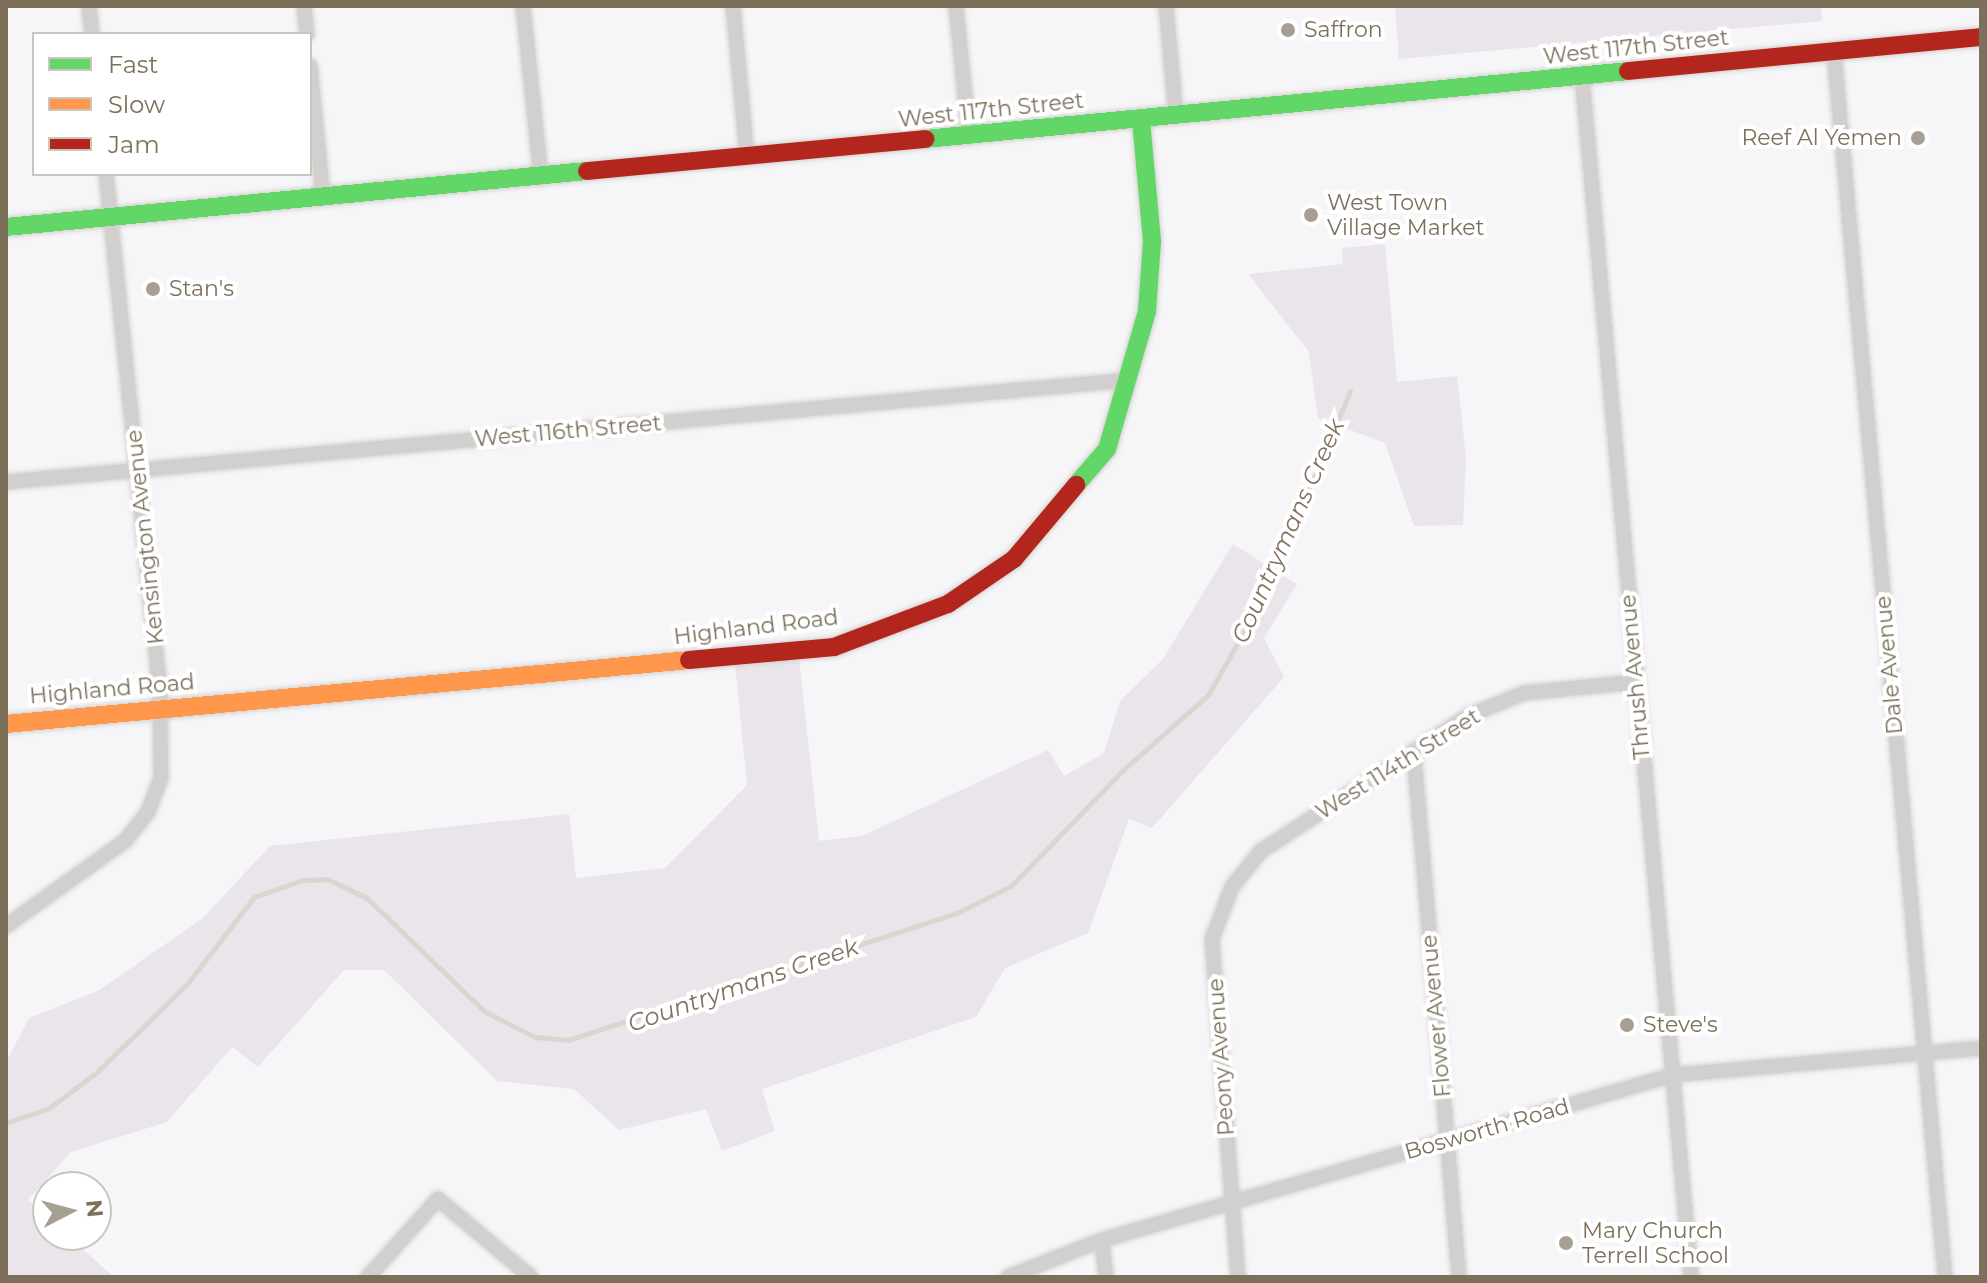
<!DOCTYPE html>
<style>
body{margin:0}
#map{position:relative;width:1987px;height:1283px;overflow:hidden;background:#f6f5f7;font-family:Montserrat,sans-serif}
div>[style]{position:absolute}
.green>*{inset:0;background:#eae5eb}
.stream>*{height:5px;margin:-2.5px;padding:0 2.5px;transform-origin:2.5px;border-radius:2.5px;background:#dbd5d0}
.roads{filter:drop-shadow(0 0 2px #d3d2d0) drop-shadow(0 0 2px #d3d2d0)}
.street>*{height:14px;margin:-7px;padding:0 7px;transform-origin:7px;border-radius:7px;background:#d1d0ce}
.fast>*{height:18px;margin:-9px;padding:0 9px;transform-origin:9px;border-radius:9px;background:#63d668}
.slow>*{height:18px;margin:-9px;padding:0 9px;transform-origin:9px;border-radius:9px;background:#ff974d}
.jam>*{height:18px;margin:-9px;padding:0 9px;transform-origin:9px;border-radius:9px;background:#b3261e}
.dots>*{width:22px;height:22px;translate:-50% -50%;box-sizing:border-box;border:4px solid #fff;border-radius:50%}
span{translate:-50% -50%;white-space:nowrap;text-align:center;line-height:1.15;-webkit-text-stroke:8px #fff;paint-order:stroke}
.poi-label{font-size:22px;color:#7c705b}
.left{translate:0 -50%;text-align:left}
.right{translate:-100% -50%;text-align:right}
.street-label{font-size:22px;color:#7c705b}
.water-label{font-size:24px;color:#84715f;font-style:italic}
.frame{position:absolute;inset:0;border:8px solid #7c705b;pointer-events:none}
.legend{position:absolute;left:32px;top:32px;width:280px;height:144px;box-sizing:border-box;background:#fff;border:2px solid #cbc6bd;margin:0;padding:10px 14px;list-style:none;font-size:24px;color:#7c705b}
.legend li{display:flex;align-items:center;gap:16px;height:40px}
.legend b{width:40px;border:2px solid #cbc6bd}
.north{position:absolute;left:32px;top:1171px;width:80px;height:80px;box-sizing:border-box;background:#fff;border:2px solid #cbc6bd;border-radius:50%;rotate:84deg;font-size:22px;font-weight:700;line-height:32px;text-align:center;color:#7c705b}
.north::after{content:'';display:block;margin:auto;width:28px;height:36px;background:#a79f92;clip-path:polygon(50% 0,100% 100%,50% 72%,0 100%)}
</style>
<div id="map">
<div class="green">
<i style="clip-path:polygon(1395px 6px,1821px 6px,1822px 21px,1399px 59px)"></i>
<i style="clip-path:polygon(1385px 244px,1397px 382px,1457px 376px,1466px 458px,1463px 525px,1414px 526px,1385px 443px,1318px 418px,1309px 352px,1248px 274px,1343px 264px,1342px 248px)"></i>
<i style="clip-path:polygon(1233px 544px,1297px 584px,1264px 638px,1284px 677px,1152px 828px,1129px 819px,1088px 933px,1005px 968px,976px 1017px,762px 1089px,775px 1131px,722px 1151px,706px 1109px,619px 1130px,574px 1089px,497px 1081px,384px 970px,344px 970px,258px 1067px,232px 1047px,167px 1122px,71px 1152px,28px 1200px,48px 1219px,48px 1235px,67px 1235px,114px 1277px,6px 1277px,6px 1062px,29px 1018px,98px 991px,203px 918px,270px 846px,569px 814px,576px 878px,665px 868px,747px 785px,735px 665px,799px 658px,819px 841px,862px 836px,1048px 750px,1064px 776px,1104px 753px,1120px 701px,1163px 659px)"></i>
</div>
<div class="stream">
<i style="left:6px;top:1123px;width:46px;rotate:-19.2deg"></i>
<i style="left:49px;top:1108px;width:60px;rotate:-36.9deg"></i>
<i style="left:97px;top:1072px;width:127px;rotate:-44.4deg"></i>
<i style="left:188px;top:983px;width:108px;rotate:-52.5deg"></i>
<i style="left:254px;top:897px;width:52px;rotate:-19.1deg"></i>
<i style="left:303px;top:880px;width:24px;rotate:-2deg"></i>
<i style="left:327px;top:879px;width:44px;rotate:25.4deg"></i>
<i style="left:367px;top:898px;width:163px;rotate:44deg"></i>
<i style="left:484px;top:1011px;width:57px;rotate:27deg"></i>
<i style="left:535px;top:1037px;width:33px;rotate:5deg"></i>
<i style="left:568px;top:1040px;width:411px;rotate:-18.1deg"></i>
<i style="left:959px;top:912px;width:58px;rotate:-26.6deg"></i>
<i style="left:1011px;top:886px;width:160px;rotate:-46deg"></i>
<i style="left:1122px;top:771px;width:115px;rotate:-41.5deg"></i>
<i style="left:1208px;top:695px;width:107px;rotate:-60.3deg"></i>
<i style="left:1261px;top:602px;width:229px;rotate:-67.1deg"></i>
</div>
<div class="roads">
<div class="street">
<i style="left:89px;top:6px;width:28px;rotate:84deg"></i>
<i style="left:304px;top:6px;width:28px;rotate:84deg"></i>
<i style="left:523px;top:6px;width:173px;rotate:84deg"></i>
<i style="left:733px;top:6px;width:153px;rotate:84.7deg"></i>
<i style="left:956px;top:6px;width:132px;rotate:84.3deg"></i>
<i style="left:1166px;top:6px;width:109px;rotate:84.8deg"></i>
<i style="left:1834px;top:52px;width:1230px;rotate:84.82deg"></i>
<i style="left:310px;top:66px;width:131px;rotate:84.3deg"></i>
<i style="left:1582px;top:76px;width:1206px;rotate:84.81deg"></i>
<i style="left:6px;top:482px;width:1128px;rotate:-5.19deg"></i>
<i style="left:1414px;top:755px;width:524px;rotate:85.07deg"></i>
<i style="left:6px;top:926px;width:148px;rotate:-35.6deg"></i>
<i style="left:126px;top:840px;width:36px;rotate:-52deg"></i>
<i style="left:148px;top:812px;width:36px;rotate:-69deg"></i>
<i style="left:161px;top:778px;width:87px;rotate:-90.7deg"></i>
<i style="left:160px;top:691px;width:520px;rotate:-95.96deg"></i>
<i style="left:1102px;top:1240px;width:37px;rotate:84deg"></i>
<i style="left:368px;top:1277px;width:105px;rotate:-48.1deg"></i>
<i style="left:438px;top:1199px;width:121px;rotate:40deg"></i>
<i style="left:1008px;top:1277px;width:101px;rotate:-21.5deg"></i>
<i style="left:1102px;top:1240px;width:594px;rotate:-16.12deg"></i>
<i style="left:1673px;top:1075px;width:309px;rotate:-5deg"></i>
<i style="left:1238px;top:1277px;width:339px;rotate:-94.4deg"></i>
<i style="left:1212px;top:939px;width:56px;rotate:-69deg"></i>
<i style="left:1232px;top:887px;width:46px;rotate:-51.1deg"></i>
<i style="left:1261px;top:851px;width:247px;rotate:-33.1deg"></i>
<i style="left:1468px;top:716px;width:61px;rotate:-22.3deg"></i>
<i style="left:1524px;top:693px;width:113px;rotate:-5.6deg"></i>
</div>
<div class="fast">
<i style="left:925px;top:139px;width:706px;rotate:-5.52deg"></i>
<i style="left:6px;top:227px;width:584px;rotate:-5.51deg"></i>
<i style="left:1076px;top:485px;width:48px;rotate:-49.3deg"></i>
<i style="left:1107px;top:449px;width:144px;rotate:-73.8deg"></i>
<i style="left:1147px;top:311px;width:70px;rotate:-85.9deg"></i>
<i style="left:1152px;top:241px;width:122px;rotate:-95.2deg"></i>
</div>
<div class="slow">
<i style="left:6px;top:724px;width:686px;rotate:-5.35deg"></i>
</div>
<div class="jam">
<i style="left:1628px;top:71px;width:355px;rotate:-5.5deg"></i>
<i style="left:587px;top:171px;width:340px;rotate:-5.4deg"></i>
<i style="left:689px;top:660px;width:146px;rotate:-5.1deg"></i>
<i style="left:834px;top:647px;width:122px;rotate:-20.7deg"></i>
<i style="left:948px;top:604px;width:80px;rotate:-34.3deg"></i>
<i style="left:1014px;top:559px;width:97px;rotate:-50deg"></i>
</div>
</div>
<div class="dots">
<i style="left:1288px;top:30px;background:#a79f92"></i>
<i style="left:1918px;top:138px;background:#a79f92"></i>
<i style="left:1311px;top:215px;background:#a79f92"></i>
<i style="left:153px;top:289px;background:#a79f92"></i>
<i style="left:1627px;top:1025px;background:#a79f92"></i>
<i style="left:1566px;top:1243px;background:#a79f92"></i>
</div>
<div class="poi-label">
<span class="left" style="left:1304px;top:30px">Saffron</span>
<span class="right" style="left:1902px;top:138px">Reef Al Yemen</span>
<span class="left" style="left:1327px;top:215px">West Town<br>Village Market</span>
<span class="left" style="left:169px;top:289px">Stan's</span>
<span class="left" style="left:1643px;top:1025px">Steve's</span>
<span class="left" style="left:1582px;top:1243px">Mary Church<br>Terrell School</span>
</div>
<div class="street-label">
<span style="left:1636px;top:47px;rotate:-6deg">West 117th Street</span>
<span style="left:991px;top:110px;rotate:-6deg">West 117th Street</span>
<span style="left:568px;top:431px;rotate:-5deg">West 116th Street</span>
<span style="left:145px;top:537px;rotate:-96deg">Kensington Avenue</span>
<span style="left:756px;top:627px;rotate:-7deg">Highland Road</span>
<span style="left:1889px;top:665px;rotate:-95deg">Dale Avenue</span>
<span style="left:1635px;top:677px;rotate:-95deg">Thrush Avenue</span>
<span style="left:112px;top:689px;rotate:-5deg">Highland Road</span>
<span style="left:1398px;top:764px;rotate:-32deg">West 114th Street</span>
<span style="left:1436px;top:1016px;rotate:-95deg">Flower Avenue</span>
<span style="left:1221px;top:1057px;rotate:-94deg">Peony Avenue</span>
<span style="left:1487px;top:1129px;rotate:-16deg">Bosworth Road</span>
</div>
<div class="water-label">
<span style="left:1288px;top:531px;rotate:-66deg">Countrymans Creek</span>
<span style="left:743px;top:985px;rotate:-19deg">Countrymans Creek</span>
</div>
<div class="frame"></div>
<ul class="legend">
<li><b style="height:10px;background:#63d668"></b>Fast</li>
<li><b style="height:10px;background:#ff974d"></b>Slow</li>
<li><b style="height:10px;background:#b3261e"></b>Jam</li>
</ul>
<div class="north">N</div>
</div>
